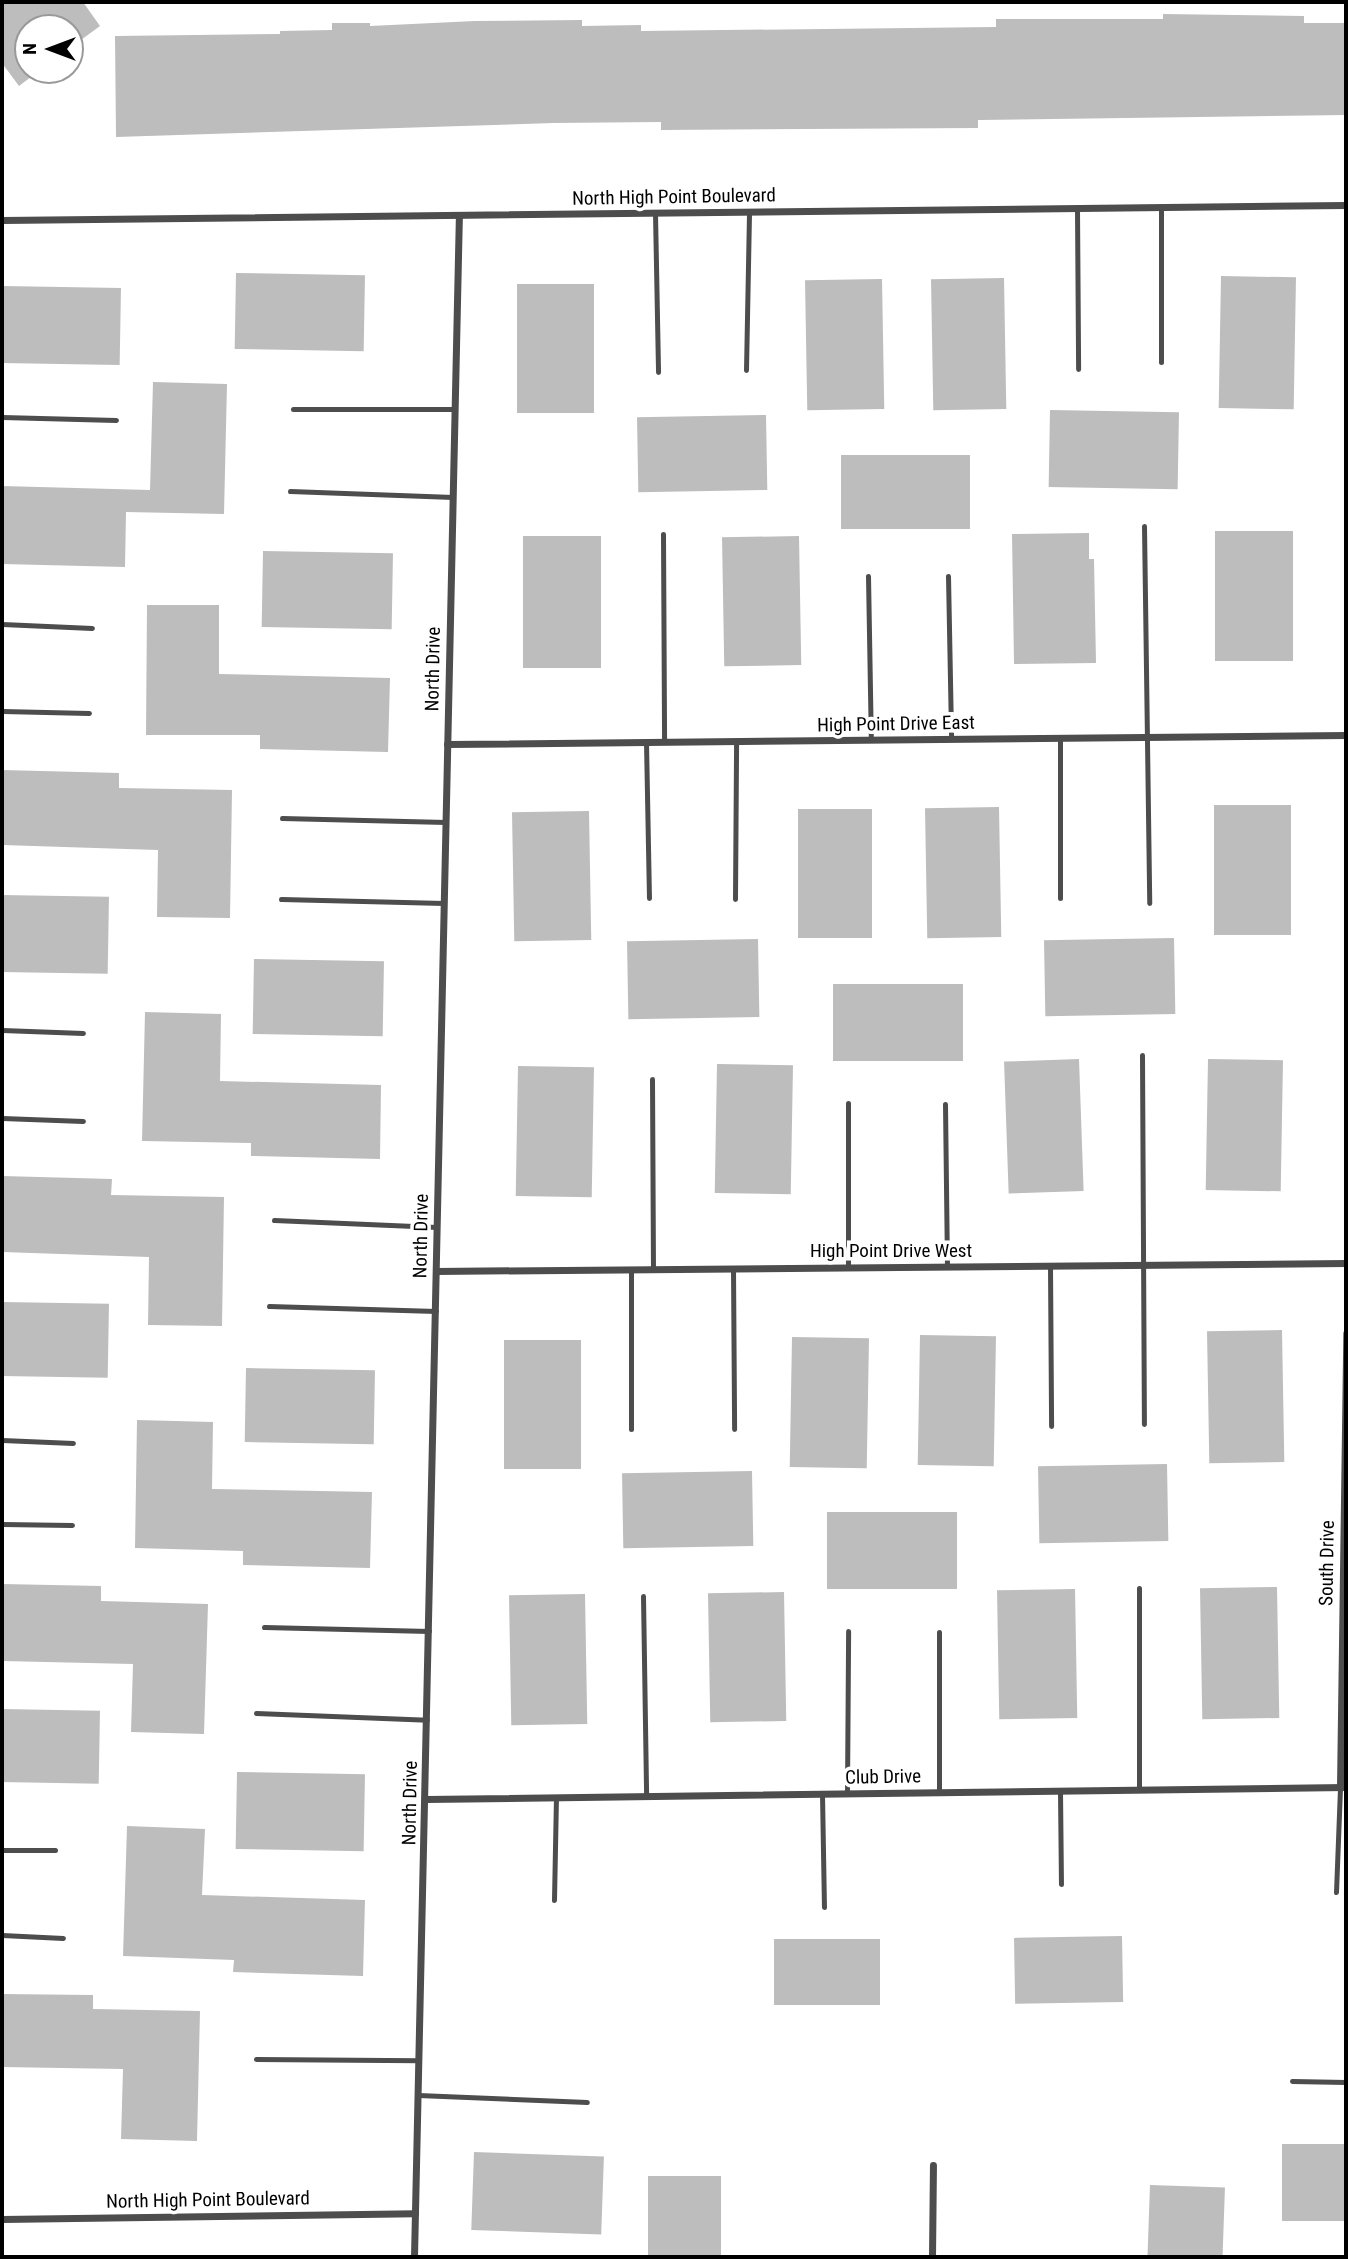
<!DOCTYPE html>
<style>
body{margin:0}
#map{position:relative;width:1348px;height:2259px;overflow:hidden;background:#fff;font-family:"Roboto Condensed",sans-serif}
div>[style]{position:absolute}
.building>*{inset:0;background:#bdbdbd;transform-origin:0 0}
.service>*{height:5px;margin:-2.5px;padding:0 2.5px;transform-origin:2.5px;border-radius:2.5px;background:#4d4d4d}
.minor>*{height:7px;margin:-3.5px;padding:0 3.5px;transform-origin:3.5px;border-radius:3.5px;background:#4d4d4d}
span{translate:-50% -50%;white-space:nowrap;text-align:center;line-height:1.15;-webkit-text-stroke:7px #fff;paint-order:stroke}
.street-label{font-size:19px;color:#000}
.frame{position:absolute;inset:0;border:4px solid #000;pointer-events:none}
.north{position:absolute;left:14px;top:14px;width:70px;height:70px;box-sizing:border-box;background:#fff;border:2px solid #999;border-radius:50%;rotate:270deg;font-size:19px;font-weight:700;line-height:28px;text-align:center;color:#000}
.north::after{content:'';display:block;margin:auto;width:24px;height:32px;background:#000;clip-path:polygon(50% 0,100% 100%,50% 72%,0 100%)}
</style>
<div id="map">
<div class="building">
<i style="clip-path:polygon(2px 2px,83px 2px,100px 26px,70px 48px,70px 28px,28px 28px,28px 70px,40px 70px,19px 86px,2px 63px)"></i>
<i style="clip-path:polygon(1163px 14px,1304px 16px,1304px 23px,1346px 23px,1346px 115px,978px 120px,978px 128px,661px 130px,661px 122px,553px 123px,116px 137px,115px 36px,280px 34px,280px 31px,332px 30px,332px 23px,370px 23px,370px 26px,475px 21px,582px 20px,582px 26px,641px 25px,641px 31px,996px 27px,996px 19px,1163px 19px)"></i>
<i style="left:236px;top:273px;width:129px;height:76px;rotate:1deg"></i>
<i style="left:1221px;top:276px;width:75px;height:132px;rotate:1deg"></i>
<i style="left:1004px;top:278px;width:131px;height:73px;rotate:89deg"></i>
<i style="left:882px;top:279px;width:130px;height:77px;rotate:89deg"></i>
<i style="left:517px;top:284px;width:77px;height:129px"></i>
<i style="left:2px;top:286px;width:119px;height:77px;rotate:1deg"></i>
<i style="clip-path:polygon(153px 382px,227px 384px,224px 514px,126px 512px,125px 567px,2px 564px,2px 486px,150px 490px)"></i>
<i style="left:1050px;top:410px;width:129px;height:77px;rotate:1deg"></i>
<i style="left:766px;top:415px;width:75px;height:129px;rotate:89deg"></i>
<i style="left:970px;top:455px;width:74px;height:129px;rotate:90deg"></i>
<i style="left:1293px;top:531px;width:130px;height:78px;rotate:90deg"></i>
<i style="clip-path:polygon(1089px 533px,1089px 559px,1094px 559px,1096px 663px,1014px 664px,1012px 534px)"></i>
<i style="left:523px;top:536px;width:78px;height:132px"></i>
<i style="left:799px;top:536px;width:129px;height:77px;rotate:89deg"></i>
<i style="left:263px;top:551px;width:130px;height:76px;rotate:1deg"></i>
<i style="clip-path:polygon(147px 605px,219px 605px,219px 674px,390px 678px,388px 752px,260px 749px,260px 735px,146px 735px)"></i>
<i style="clip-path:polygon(2px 770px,119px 773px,119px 788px,232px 790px,230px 918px,157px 917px,158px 850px,2px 845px)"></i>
<i style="left:1291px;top:805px;width:130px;height:77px;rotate:90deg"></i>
<i style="left:999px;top:807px;width:130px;height:74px;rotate:89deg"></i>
<i style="left:798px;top:809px;width:74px;height:129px"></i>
<i style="left:589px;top:811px;width:129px;height:77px;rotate:89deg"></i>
<i style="left:2px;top:895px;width:107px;height:77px;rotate:1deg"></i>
<i style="left:1174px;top:938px;width:76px;height:130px;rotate:89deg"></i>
<i style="left:758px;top:939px;width:78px;height:131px;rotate:89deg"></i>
<i style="left:254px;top:959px;width:130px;height:75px;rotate:1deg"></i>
<i style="left:833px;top:984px;width:130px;height:77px"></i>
<i style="clip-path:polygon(145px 1012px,221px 1014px,220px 1081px,381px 1085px,380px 1159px,251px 1156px,251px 1143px,142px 1141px)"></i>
<i style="left:1079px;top:1059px;width:132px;height:75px;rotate:88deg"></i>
<i style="left:1208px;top:1059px;width:75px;height:131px;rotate:1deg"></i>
<i style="left:717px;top:1064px;width:76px;height:129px;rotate:1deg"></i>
<i style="left:518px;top:1066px;width:76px;height:130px;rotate:1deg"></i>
<i style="clip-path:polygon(2px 1176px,112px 1179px,111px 1195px,224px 1197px,222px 1326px,148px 1325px,149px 1257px,2px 1252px)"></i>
<i style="left:2px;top:1302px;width:107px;height:74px;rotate:1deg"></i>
<i style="left:1282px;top:1330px;width:132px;height:75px;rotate:89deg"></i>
<i style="left:920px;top:1335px;width:76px;height:130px;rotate:1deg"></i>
<i style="left:792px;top:1337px;width:77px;height:130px;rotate:1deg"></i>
<i style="left:504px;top:1340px;width:77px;height:129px"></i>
<i style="left:246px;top:1368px;width:129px;height:74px;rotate:1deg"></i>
<i style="clip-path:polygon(137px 1420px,213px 1422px,212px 1489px,372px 1492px,370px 1568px,243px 1565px,243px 1551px,135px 1548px)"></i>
<i style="left:1167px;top:1464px;width:77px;height:129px;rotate:89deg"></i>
<i style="left:752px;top:1471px;width:75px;height:130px;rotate:89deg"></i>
<i style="left:827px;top:1512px;width:130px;height:77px"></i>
<i style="clip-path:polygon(2px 1584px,101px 1586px,101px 1601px,208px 1604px,204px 1734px,131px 1732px,133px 1664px,2px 1661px)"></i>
<i style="left:1277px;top:1587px;width:131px;height:77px;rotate:89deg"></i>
<i style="left:1075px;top:1589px;width:129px;height:78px;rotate:89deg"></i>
<i style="left:784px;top:1592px;width:129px;height:76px;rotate:89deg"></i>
<i style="left:585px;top:1594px;width:130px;height:76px;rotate:89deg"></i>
<i style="left:2px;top:1709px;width:98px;height:73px;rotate:1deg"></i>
<i style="left:237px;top:1772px;width:128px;height:77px;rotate:1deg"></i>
<i style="clip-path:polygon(127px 1826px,205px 1829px,202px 1895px,365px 1900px,363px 1976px,233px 1972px,234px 1960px,123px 1956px)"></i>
<i style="left:1122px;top:1936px;width:66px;height:108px;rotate:89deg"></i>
<i style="left:880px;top:1939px;width:66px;height:106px;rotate:90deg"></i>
<i style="clip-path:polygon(2px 1994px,93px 1995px,93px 2009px,200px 2011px,197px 2141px,121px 2139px,123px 2069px,2px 2067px)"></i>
<i style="left:1282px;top:2144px;width:64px;height:77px"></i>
<i style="left:474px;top:2152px;width:130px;height:78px;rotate:2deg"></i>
<i style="left:648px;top:2176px;width:73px;height:81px"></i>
<i style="left:1150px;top:2185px;width:75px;height:72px;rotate:2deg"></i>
</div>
<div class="service">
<i style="left:1161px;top:207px;width:155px;rotate:90deg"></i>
<i style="left:1077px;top:208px;width:161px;rotate:89.6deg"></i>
<i style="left:655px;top:213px;width:159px;rotate:88.9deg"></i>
<i style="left:746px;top:370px;width:158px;rotate:-88.9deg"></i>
<i style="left:293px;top:409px;width:162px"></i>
<i style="left:2px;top:417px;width:114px;rotate:1.5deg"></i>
<i style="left:290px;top:491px;width:163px;rotate:2.1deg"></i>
<i style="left:1144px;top:526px;width:377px;rotate:89.2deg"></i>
<i style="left:663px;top:534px;width:207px;rotate:89.7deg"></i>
<i style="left:868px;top:576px;width:164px;rotate:89deg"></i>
<i style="left:948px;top:576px;width:163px;rotate:88.9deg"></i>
<i style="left:2px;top:624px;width:90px;rotate:2.5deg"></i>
<i style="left:2px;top:711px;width:87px;rotate:1.3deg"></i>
<i style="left:1060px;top:737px;width:161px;rotate:90deg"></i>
<i style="left:646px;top:742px;width:156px;rotate:88.9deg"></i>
<i style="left:282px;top:818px;width:164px;rotate:1.4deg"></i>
<i style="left:281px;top:899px;width:163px;rotate:1.4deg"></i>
<i style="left:735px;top:899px;width:158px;rotate:-89.6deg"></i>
<i style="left:2px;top:1030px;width:81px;rotate:2.1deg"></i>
<i style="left:1142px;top:1055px;width:369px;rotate:89.7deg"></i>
<i style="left:652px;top:1079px;width:190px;rotate:89.7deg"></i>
<i style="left:848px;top:1103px;width:165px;rotate:90deg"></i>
<i style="left:945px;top:1104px;width:163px;rotate:89.3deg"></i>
<i style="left:2px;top:1118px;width:81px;rotate:2.1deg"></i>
<i style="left:274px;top:1220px;width:163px;rotate:2.5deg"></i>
<i style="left:1050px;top:1266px;width:160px;rotate:89.6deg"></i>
<i style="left:733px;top:1268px;width:161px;rotate:89.6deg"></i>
<i style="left:631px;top:1269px;width:160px;rotate:90deg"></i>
<i style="left:269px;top:1306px;width:167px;rotate:1.7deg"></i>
<i style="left:2px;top:1440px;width:71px;rotate:2.4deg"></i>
<i style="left:2px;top:1524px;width:70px;rotate:0.8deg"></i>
<i style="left:1139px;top:1588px;width:202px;rotate:90deg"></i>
<i style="left:643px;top:1596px;width:200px;rotate:89.1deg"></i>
<i style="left:264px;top:1627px;width:165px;rotate:1.4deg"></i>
<i style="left:256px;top:1713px;width:171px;rotate:2.3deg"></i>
<i style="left:1060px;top:1791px;width:93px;rotate:89.4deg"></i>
<i style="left:939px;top:1792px;width:160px;rotate:-90deg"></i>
<i style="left:847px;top:1793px;width:162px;rotate:-89.6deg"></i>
<i style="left:822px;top:1794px;width:113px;rotate:89deg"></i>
<i style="left:2px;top:1850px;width:53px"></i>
<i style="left:1336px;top:1892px;width:105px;rotate:-87.8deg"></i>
<i style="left:554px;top:1900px;width:103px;rotate:-88.9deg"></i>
<i style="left:2px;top:1935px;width:61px;rotate:2.8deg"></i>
<i style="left:256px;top:2059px;width:163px;rotate:0.4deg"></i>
<i style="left:1292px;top:2081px;width:54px;rotate:1.1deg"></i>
<i style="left:418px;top:2095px;width:169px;rotate:2.4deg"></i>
</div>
<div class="minor">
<i style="left:2px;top:220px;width:1344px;rotate:-0.64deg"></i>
<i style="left:447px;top:744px;width:899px;rotate:-0.57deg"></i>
<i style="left:436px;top:1271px;width:910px;rotate:-0.5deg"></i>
<i style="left:1340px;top:1787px;width:454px;rotate:-89.2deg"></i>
<i style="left:426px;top:1799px;width:920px;rotate:-0.75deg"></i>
<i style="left:2px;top:2219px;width:413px;rotate:-0.8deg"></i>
<i style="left:414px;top:2257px;width:2042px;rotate:-88.74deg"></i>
<i style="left:932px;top:2257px;width:92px;rotate:-89.4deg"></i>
</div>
<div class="street-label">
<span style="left:674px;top:197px;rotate:-1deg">North High Point Boulevard</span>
<span style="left:433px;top:669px;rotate:-89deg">North Drive</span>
<span style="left:896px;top:724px;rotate:-1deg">High Point Drive East</span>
<span style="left:421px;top:1236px;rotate:-89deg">North Drive</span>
<span style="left:891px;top:1251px">High Point Drive West</span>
<span style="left:1327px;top:1563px;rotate:-89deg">South Drive</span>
<span style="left:883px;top:1777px;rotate:-1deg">Club Drive</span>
<span style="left:410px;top:1803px;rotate:-89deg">North Drive</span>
<span style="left:208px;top:2200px;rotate:-1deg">North High Point Boulevard</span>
</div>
<div class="frame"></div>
<div class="north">N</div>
</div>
